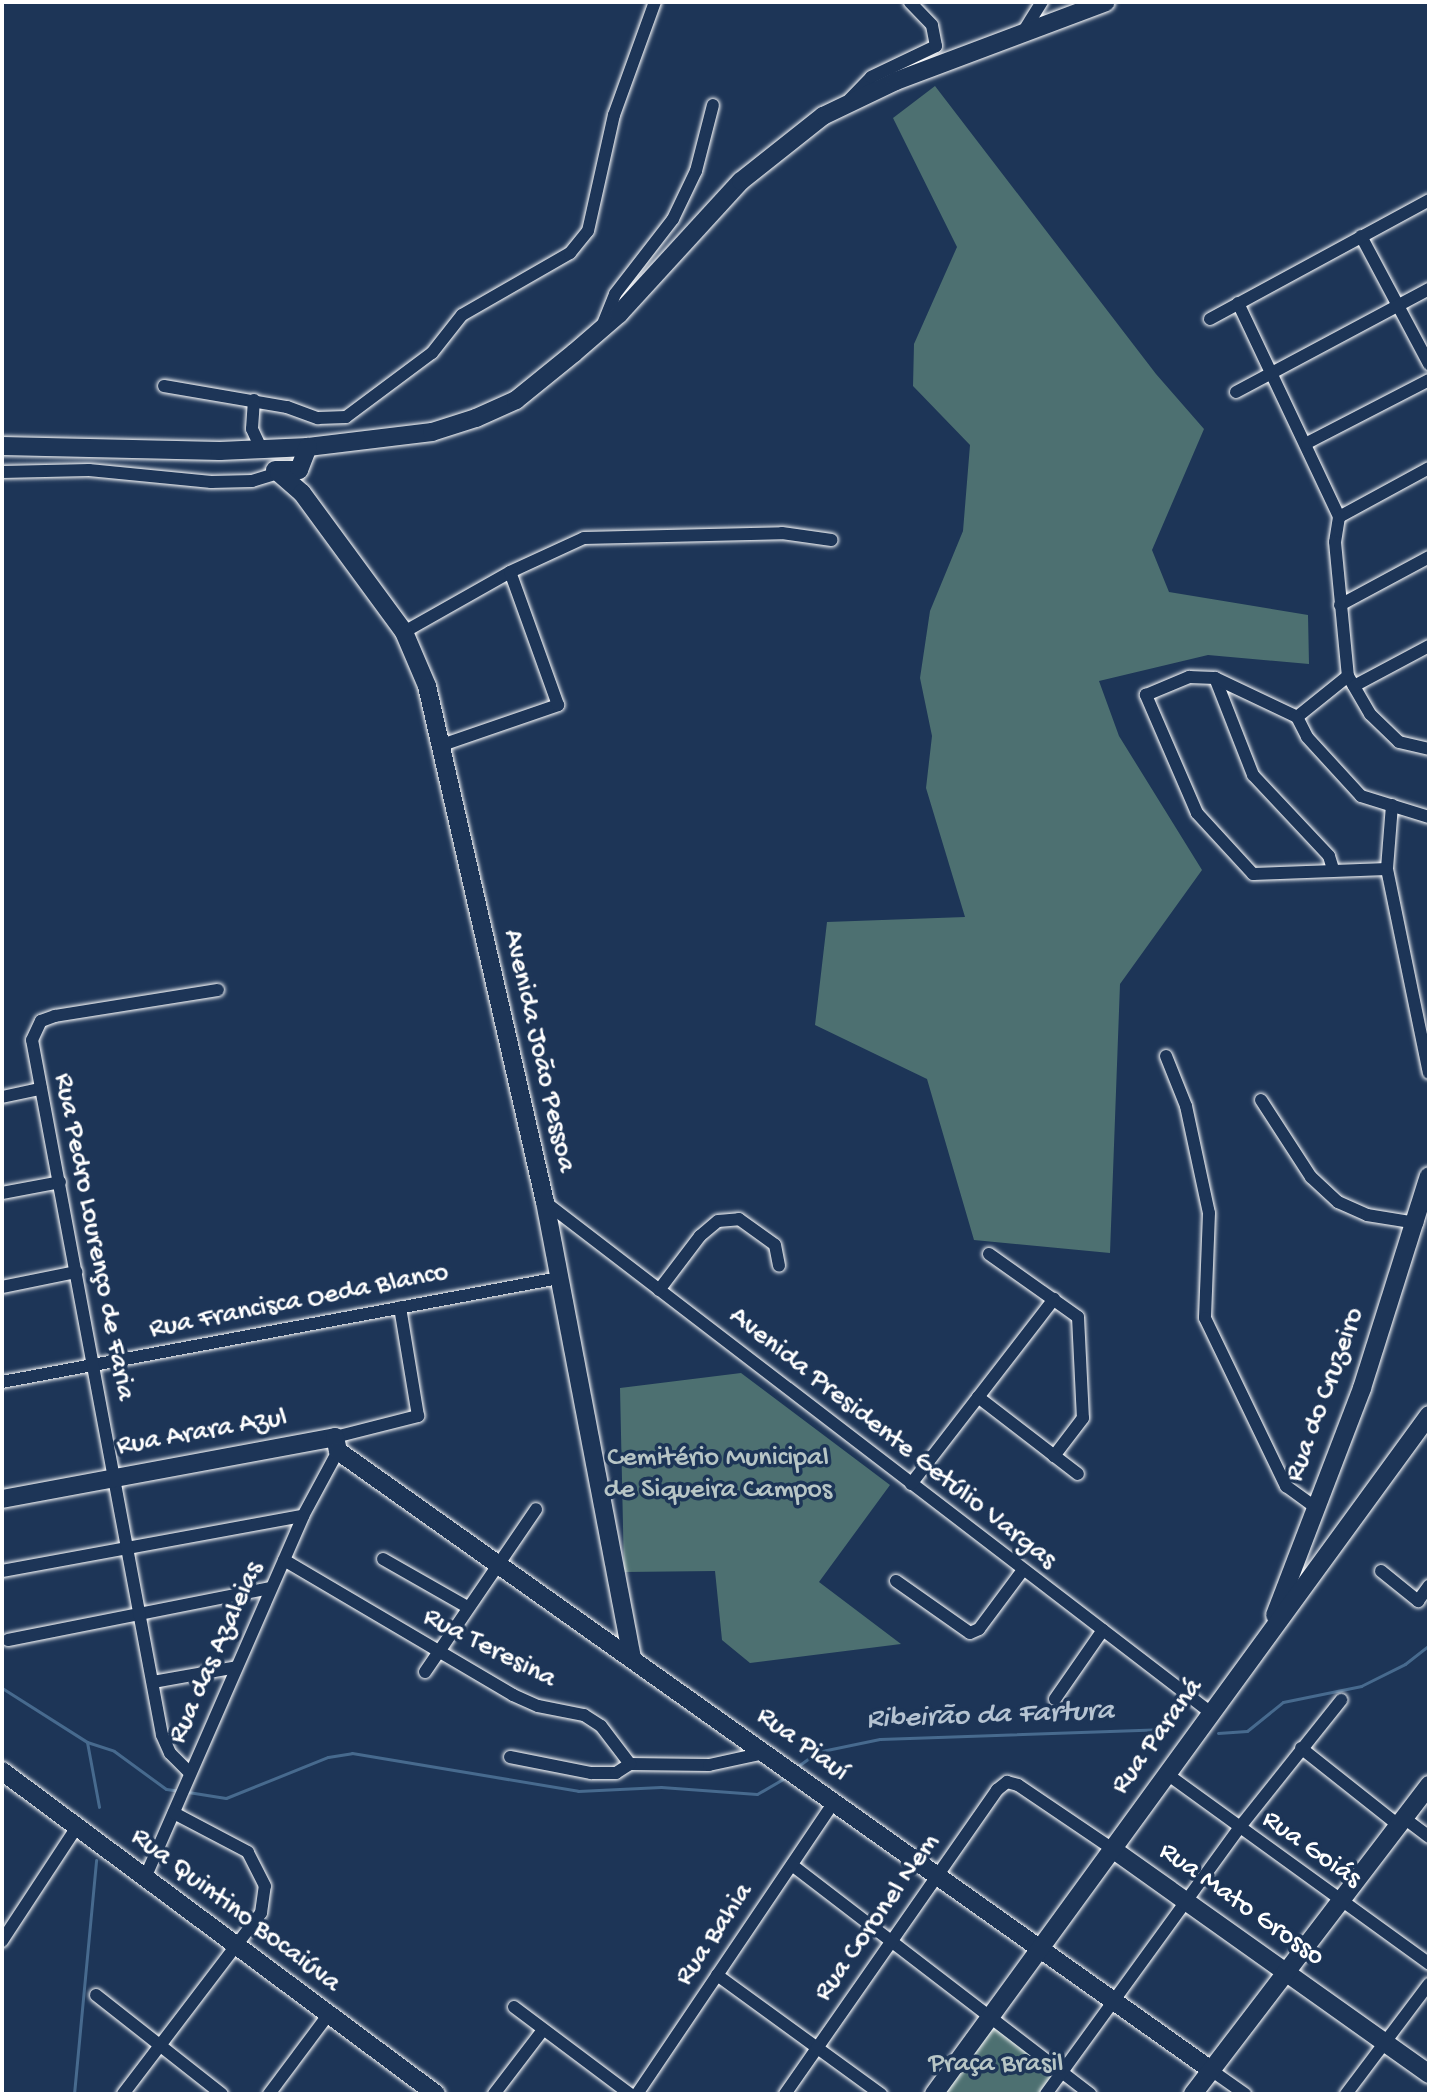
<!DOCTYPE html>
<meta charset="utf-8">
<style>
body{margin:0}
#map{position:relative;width:1431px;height:2096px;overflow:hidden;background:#1d3557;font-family:"Gochi Hand",sans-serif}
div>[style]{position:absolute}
.green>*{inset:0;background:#4d7071}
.stream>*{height:3px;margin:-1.5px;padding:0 1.5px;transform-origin:1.5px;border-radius:1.5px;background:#476a8e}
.roads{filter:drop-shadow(0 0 2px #fff) drop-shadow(0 0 2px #fff)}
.street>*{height:12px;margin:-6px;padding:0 6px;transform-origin:6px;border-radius:6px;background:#1d3557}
.secondary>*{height:18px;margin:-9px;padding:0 9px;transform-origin:9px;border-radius:9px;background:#1d3557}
span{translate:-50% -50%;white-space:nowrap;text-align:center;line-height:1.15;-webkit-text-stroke:7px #1d3557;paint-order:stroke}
.street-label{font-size:28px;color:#fff}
.park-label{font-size:28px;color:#b8c6c6}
.water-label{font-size:30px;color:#b5c3d2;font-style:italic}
.frame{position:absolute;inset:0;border:4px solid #fff;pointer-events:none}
</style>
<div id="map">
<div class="green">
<i style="clip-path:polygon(935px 86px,1156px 374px,1204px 429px,1152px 550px,1169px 592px,1308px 615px,1309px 664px,1208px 655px,1099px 681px,1119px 736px,1202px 870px,1120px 984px,1110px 1253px,974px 1240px,927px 1079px,815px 1025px,827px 922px,965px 917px,926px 788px,932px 736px,920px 678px,930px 611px,963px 531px,970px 445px,913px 386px,914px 344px,957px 247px,893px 118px)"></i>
<i style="clip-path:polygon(741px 1373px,890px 1485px,819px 1582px,901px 1644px,750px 1663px,722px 1640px,715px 1571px,624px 1572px,620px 1388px)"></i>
<i style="clip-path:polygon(989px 2022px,1058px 2072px,1042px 2094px,939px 2094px)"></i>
</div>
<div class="stream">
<i style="left:2px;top:1688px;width:101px;rotate:32.4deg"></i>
<i style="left:87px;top:1742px;width:28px;rotate:18deg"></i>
<i style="left:114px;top:1751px;width:64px;rotate:36.2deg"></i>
<i style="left:166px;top:1789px;width:15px;rotate:8deg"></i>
<i style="left:1218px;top:1733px;width:29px;rotate:-4deg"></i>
<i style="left:1247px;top:1731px;width:46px;rotate:-38.9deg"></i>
<i style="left:1283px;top:1702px;width:80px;rotate:-11.6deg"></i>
<i style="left:1361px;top:1686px;width:49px;rotate:-26.6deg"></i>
<i style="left:1405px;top:1664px;width:31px;rotate:-38deg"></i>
<i style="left:87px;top:1742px;width:66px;rotate:79.5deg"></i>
<i style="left:794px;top:1769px;width:29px;rotate:-36deg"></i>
<i style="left:817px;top:1752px;width:64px;rotate:-11.7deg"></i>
<i style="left:880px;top:1739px;width:288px;rotate:-2deg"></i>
<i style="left:188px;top:1792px;width:38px;rotate:9deg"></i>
<i style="left:226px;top:1798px;width:110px;rotate:-21.9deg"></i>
<i style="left:328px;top:1757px;width:24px;rotate:-9deg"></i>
<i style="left:352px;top:1753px;width:229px;rotate:9.5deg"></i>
<i style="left:578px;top:1791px;width:83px;rotate:-2.8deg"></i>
<i style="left:661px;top:1787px;width:96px;rotate:4.2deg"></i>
<i style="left:757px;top:1794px;width:34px;rotate:-30deg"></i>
<i style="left:74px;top:2094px;width:235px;rotate:-84.6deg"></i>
</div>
<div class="roads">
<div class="street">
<i style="left:1023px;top:32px;width:36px;rotate:-58deg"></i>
<i style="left:850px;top:99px;width:30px;rotate:-46deg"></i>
<i style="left:871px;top:77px;width:72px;rotate:-25.5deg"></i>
<i style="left:936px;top:46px;width:21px;rotate:-101deg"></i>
<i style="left:932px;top:25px;width:32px;rotate:-134deg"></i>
<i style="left:1361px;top:236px;width:145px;rotate:62deg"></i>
<i style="left:1238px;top:303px;width:237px;rotate:64.7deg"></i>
<i style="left:1339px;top:517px;width:25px;rotate:99deg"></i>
<i style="left:1335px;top:542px;width:135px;rotate:84.5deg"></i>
<i style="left:1348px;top:676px;width:44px;rotate:59.9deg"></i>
<i style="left:1370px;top:714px;width:40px;rotate:44deg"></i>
<i style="left:1399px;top:742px;width:31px;rotate:13deg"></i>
<i style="left:1210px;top:319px;width:249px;rotate:-28.5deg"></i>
<i style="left:603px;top:324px;width:32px;rotate:-68deg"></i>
<i style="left:615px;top:294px;width:95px;rotate:-52.3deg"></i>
<i style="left:673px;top:219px;width:53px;rotate:-64.4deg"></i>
<i style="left:696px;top:171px;width:68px;rotate:-75.6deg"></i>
<i style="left:164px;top:386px;width:125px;rotate:9.7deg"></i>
<i style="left:287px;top:407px;width:33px;rotate:20deg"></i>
<i style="left:318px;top:418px;width:28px;rotate:-2deg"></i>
<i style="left:346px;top:417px;width:107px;rotate:-36.7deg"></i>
<i style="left:432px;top:353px;width:48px;rotate:-51.7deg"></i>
<i style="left:462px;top:315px;width:125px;rotate:-29.9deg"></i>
<i style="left:570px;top:253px;width:28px;rotate:-51deg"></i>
<i style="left:588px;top:231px;width:119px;rotate:-77.4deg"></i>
<i style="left:614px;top:115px;width:120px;rotate:-70.1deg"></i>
<i style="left:1236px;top:392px;width:219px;rotate:-28.1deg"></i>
<i style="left:254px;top:400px;width:29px;rotate:94deg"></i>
<i style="left:252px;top:429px;width:23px;rotate:65deg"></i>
<i style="left:1307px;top:443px;width:137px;rotate:-27.3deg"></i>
<i style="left:2px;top:472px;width:87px;rotate:-1.3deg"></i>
<i style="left:89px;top:470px;width:123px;rotate:5.6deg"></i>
<i style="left:211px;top:482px;width:41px;rotate:-1.4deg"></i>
<i style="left:252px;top:481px;width:28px;rotate:-17deg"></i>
<i style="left:1339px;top:517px;width:102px;rotate:-28.6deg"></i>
<i style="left:1340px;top:605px;width:101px;rotate:-28.3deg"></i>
<i style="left:404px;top:632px;width:122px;rotate:-29.5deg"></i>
<i style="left:510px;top:572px;width:81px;rotate:-24.7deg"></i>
<i style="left:584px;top:538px;width:198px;rotate:-1.4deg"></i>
<i style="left:782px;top:533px;width:50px;rotate:8deg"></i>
<i style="left:1215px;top:678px;width:104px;rotate:68.6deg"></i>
<i style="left:1253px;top:775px;width:111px;rotate:46.8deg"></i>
<i style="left:1329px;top:856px;width:14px;rotate:73deg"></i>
<i style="left:1354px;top:686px;width:85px;rotate:-28.1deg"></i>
<i style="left:1297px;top:717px;width:65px;rotate:-38.8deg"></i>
<i style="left:442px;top:745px;width:123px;rotate:-19deg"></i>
<i style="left:558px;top:705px;width:141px;rotate:-109.8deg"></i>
<i style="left:1392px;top:805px;width:64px;rotate:94.5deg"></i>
<i style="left:1387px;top:869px;width:208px;rotate:78.4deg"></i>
<i style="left:1387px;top:869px;width:134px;rotate:177.9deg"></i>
<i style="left:1253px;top:874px;width:83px;rotate:-132.6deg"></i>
<i style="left:1197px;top:813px;width:129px;rotate:-113.4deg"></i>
<i style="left:1146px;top:695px;width:47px;rotate:-22.7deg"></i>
<i style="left:1189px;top:677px;width:26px;rotate:2deg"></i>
<i style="left:1215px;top:678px;width:91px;rotate:25.4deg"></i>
<i style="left:1297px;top:717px;width:22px;rotate:63deg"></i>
<i style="left:1307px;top:737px;width:80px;rotate:47.5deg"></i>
<i style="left:1361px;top:796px;width:71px;rotate:17.2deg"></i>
<i style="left:1166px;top:1056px;width:54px;rotate:68.2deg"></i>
<i style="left:1186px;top:1106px;width:109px;rotate:77.9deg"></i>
<i style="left:1209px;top:1213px;width:105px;rotate:92.2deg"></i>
<i style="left:1205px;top:1318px;width:187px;rotate:64.3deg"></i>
<i style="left:1286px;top:1486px;width:36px;rotate:36deg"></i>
<i style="left:2px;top:1097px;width:40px;rotate:-12deg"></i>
<i style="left:1261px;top:1100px;width:92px;rotate:57deg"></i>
<i style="left:1311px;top:1177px;width:37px;rotate:43deg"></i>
<i style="left:1338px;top:1202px;width:32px;rotate:24deg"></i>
<i style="left:1367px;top:1215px;width:51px;rotate:9.1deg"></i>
<i style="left:2px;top:1193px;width:59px;rotate:-10.7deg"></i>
<i style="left:545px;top:1202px;width:838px;rotate:37.49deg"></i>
<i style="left:989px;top:1254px;width:109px;rotate:35.3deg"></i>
<i style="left:1078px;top:1317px;width:101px;rotate:87.2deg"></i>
<i style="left:1083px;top:1418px;width:48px;rotate:127.3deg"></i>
<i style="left:2px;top:1287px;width:76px;rotate:-11.5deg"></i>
<i style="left:659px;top:1290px;width:68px;rotate:-52.8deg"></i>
<i style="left:700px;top:1236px;width:23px;rotate:-40deg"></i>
<i style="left:718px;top:1221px;width:21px;rotate:-5deg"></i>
<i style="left:739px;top:1219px;width:44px;rotate:35.8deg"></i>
<i style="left:775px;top:1245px;width:21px;rotate:79deg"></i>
<i style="left:2px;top:1382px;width:567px;rotate:-10.58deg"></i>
<i style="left:978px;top:1397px;width:126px;rotate:37.6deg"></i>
<i style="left:335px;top:1437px;width:86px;rotate:-14.2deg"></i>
<i style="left:418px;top:1416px;width:110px;rotate:-99.4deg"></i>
<i style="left:911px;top:1484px;width:234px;rotate:-52.3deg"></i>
<i style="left:383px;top:1559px;width:97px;rotate:29.7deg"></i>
<i style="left:284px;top:1560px;width:266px;rotate:30.5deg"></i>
<i style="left:513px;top:1695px;width:27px;rotate:24deg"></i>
<i style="left:538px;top:1706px;width:47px;rotate:11.1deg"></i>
<i style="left:584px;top:1715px;width:20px;rotate:33deg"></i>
<i style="left:601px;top:1726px;width:48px;rotate:52.7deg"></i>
<i style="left:630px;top:1764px;width:79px;rotate:0.7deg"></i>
<i style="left:709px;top:1765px;width:56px;rotate:-12.3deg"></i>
<i style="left:2px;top:1571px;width:306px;rotate:-10.4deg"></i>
<i style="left:1381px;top:1571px;width:48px;rotate:39deg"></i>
<i style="left:1418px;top:1601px;width:19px;rotate:-54deg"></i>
<i style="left:896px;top:1581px;width:90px;rotate:35.1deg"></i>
<i style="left:970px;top:1633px;width:10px;rotate:-24deg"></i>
<i style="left:979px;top:1629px;width:74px;rotate:-53.3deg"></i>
<i style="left:8px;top:1640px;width:268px;rotate:-11.2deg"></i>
<i style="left:425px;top:1672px;width:197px;rotate:-55.7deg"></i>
<i style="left:153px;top:1682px;width:85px;rotate:-10.1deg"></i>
<i style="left:1055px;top:1699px;width:84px;rotate:-55.2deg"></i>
<i style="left:1301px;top:1748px;width:124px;rotate:38.4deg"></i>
<i style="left:510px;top:1757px;width:83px;rotate:11.2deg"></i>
<i style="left:591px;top:1773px;width:25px"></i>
<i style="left:616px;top:1773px;width:17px;rotate:-33deg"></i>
<i style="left:190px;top:1773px;width:28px;rotate:-135deg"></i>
<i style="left:170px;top:1753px;width:20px;rotate:-114deg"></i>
<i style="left:162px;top:1735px;width:707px;rotate:-100.59deg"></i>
<i style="left:32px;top:1040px;width:21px;rotate:-65deg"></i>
<i style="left:41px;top:1021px;width:15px;rotate:-20deg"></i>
<i style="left:55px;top:1016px;width:165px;rotate:-9.1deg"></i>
<i style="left:1167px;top:1774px;width:324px;rotate:35.9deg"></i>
<i style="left:1404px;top:1818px;width:31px;rotate:37deg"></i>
<i style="left:792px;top:1865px;width:376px;rotate:37.5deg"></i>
<i style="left:145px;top:1878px;width:395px;rotate:-66.4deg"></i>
<i style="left:303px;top:1516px;width:74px;rotate:-61.7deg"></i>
<i style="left:2px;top:1941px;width:136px;rotate:-56.7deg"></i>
<i style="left:717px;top:1975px;width:203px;rotate:36deg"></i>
<i style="left:96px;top:1995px;width:160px;rotate:38.2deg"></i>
<i style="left:514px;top:2007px;width:145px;rotate:36.9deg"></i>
<i style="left:1211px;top:2070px;width:42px;rotate:35.2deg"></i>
<i style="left:123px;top:2094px;width:228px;rotate:-52.7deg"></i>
<i style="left:261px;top:1913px;width:27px;rotate:-82deg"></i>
<i style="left:265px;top:1886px;width:38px;rotate:-117deg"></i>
<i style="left:248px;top:1852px;width:84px;rotate:-152.2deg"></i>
<i style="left:269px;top:2094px;width:99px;rotate:-53.2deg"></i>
<i style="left:494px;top:2094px;width:81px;rotate:-52.6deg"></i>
<i style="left:637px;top:2094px;width:351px;rotate:-56deg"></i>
<i style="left:785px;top:2094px;width:371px;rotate:-55.1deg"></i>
<i style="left:997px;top:1790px;width:13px;rotate:-39deg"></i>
<i style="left:1007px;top:1782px;width:11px;rotate:15deg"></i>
<i style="left:1018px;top:1785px;width:112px;rotate:34.1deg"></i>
<i style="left:1046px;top:2094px;width:329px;rotate:-54deg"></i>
<i style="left:1239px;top:1828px;width:164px;rotate:-51.4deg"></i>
<i style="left:1346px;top:2094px;width:138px;rotate:-53deg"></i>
</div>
<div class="secondary">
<i style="left:2px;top:446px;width:218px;rotate:1.3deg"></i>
<i style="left:220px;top:451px;width:88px;rotate:-2.6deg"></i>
<i style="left:308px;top:447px;width:125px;rotate:-6.9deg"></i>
<i style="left:432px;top:432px;width:46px;rotate:-17.7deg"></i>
<i style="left:476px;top:418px;width:44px;rotate:-24.2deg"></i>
<i style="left:516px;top:400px;width:75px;rotate:-39deg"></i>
<i style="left:574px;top:353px;width:60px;rotate:-40.9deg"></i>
<i style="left:619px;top:314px;width:180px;rotate:-47.5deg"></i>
<i style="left:741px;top:181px;width:105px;rotate:-38.4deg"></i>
<i style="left:823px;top:116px;width:81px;rotate:-25.6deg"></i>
<i style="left:896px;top:81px;width:224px;rotate:-20.6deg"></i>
<i style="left:275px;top:470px;width:24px"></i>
<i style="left:299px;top:470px;width:25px;rotate:-69deg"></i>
<i style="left:279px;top:473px;width:30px;rotate:41deg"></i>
<i style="left:302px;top:493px;width:172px;rotate:53.7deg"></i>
<i style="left:404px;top:632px;width:59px;rotate:66.9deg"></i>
<i style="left:427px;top:686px;width:529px;rotate:77.12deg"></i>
<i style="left:545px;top:1202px;width:463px;rotate:79.2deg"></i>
<i style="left:2px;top:1499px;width:339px;rotate:-10.5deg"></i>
<i style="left:335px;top:1437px;width:14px;rotate:78deg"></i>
<i style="left:338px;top:1451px;width:1070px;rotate:35.34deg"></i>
<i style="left:1275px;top:1615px;width:243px;rotate:-69deg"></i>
<i style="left:1362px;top:1388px;width:222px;rotate:-72.5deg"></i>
<i style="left:2px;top:1771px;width:541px;rotate:36.66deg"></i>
<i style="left:1111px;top:1848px;width:390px;rotate:35.4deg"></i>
<i style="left:934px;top:2094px;width:840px;rotate:-53.91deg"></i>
<i style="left:1193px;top:2094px;width:389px;rotate:-52.6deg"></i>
</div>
</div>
<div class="street-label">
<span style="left:538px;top:1051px;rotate:77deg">Avenida João Pessoa</span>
<span style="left:93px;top:1237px;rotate:79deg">Rua Pedro Lourenço de Faria</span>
<span style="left:299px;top:1302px;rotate:-11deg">Rua Francisca Oeda Blanco</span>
<span style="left:1326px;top:1395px;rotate:-70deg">Rua do Cruzeiro</span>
<span style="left:202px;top:1433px;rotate:-10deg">Rua Arara Azul</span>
<span style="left:892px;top:1439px;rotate:38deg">Avenida Presidente Getúlio Vargas</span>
<span style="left:489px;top:1649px;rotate:27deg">Rua Teresina</span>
<span style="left:217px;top:1653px;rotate:-66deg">Rua das Azaleias</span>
<span style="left:1158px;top:1737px;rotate:-54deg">Rua Paraná</span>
<span style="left:802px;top:1745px;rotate:36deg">Rua Piauí</span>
<span style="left:1311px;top:1850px;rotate:35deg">Rua Goiás</span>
<span style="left:1241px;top:1905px;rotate:35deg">Rua Mato Grosso</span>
<span style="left:235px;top:1911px;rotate:37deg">Rua Quintino Bocaiúva</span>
<span style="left:878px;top:1918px;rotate:-55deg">Rua Coronel Nem</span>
<span style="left:715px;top:1935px;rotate:-56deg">Rua Bahia</span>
</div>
<div class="park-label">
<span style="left:718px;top:1475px">Cemitério Municipal<br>de Siqueira Campos</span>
<span style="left:996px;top:2065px">Praça Brasil</span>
</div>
<div class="water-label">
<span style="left:990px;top:1717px;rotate:-2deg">Ribeirão da Fartura</span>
</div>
<div class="frame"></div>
</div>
